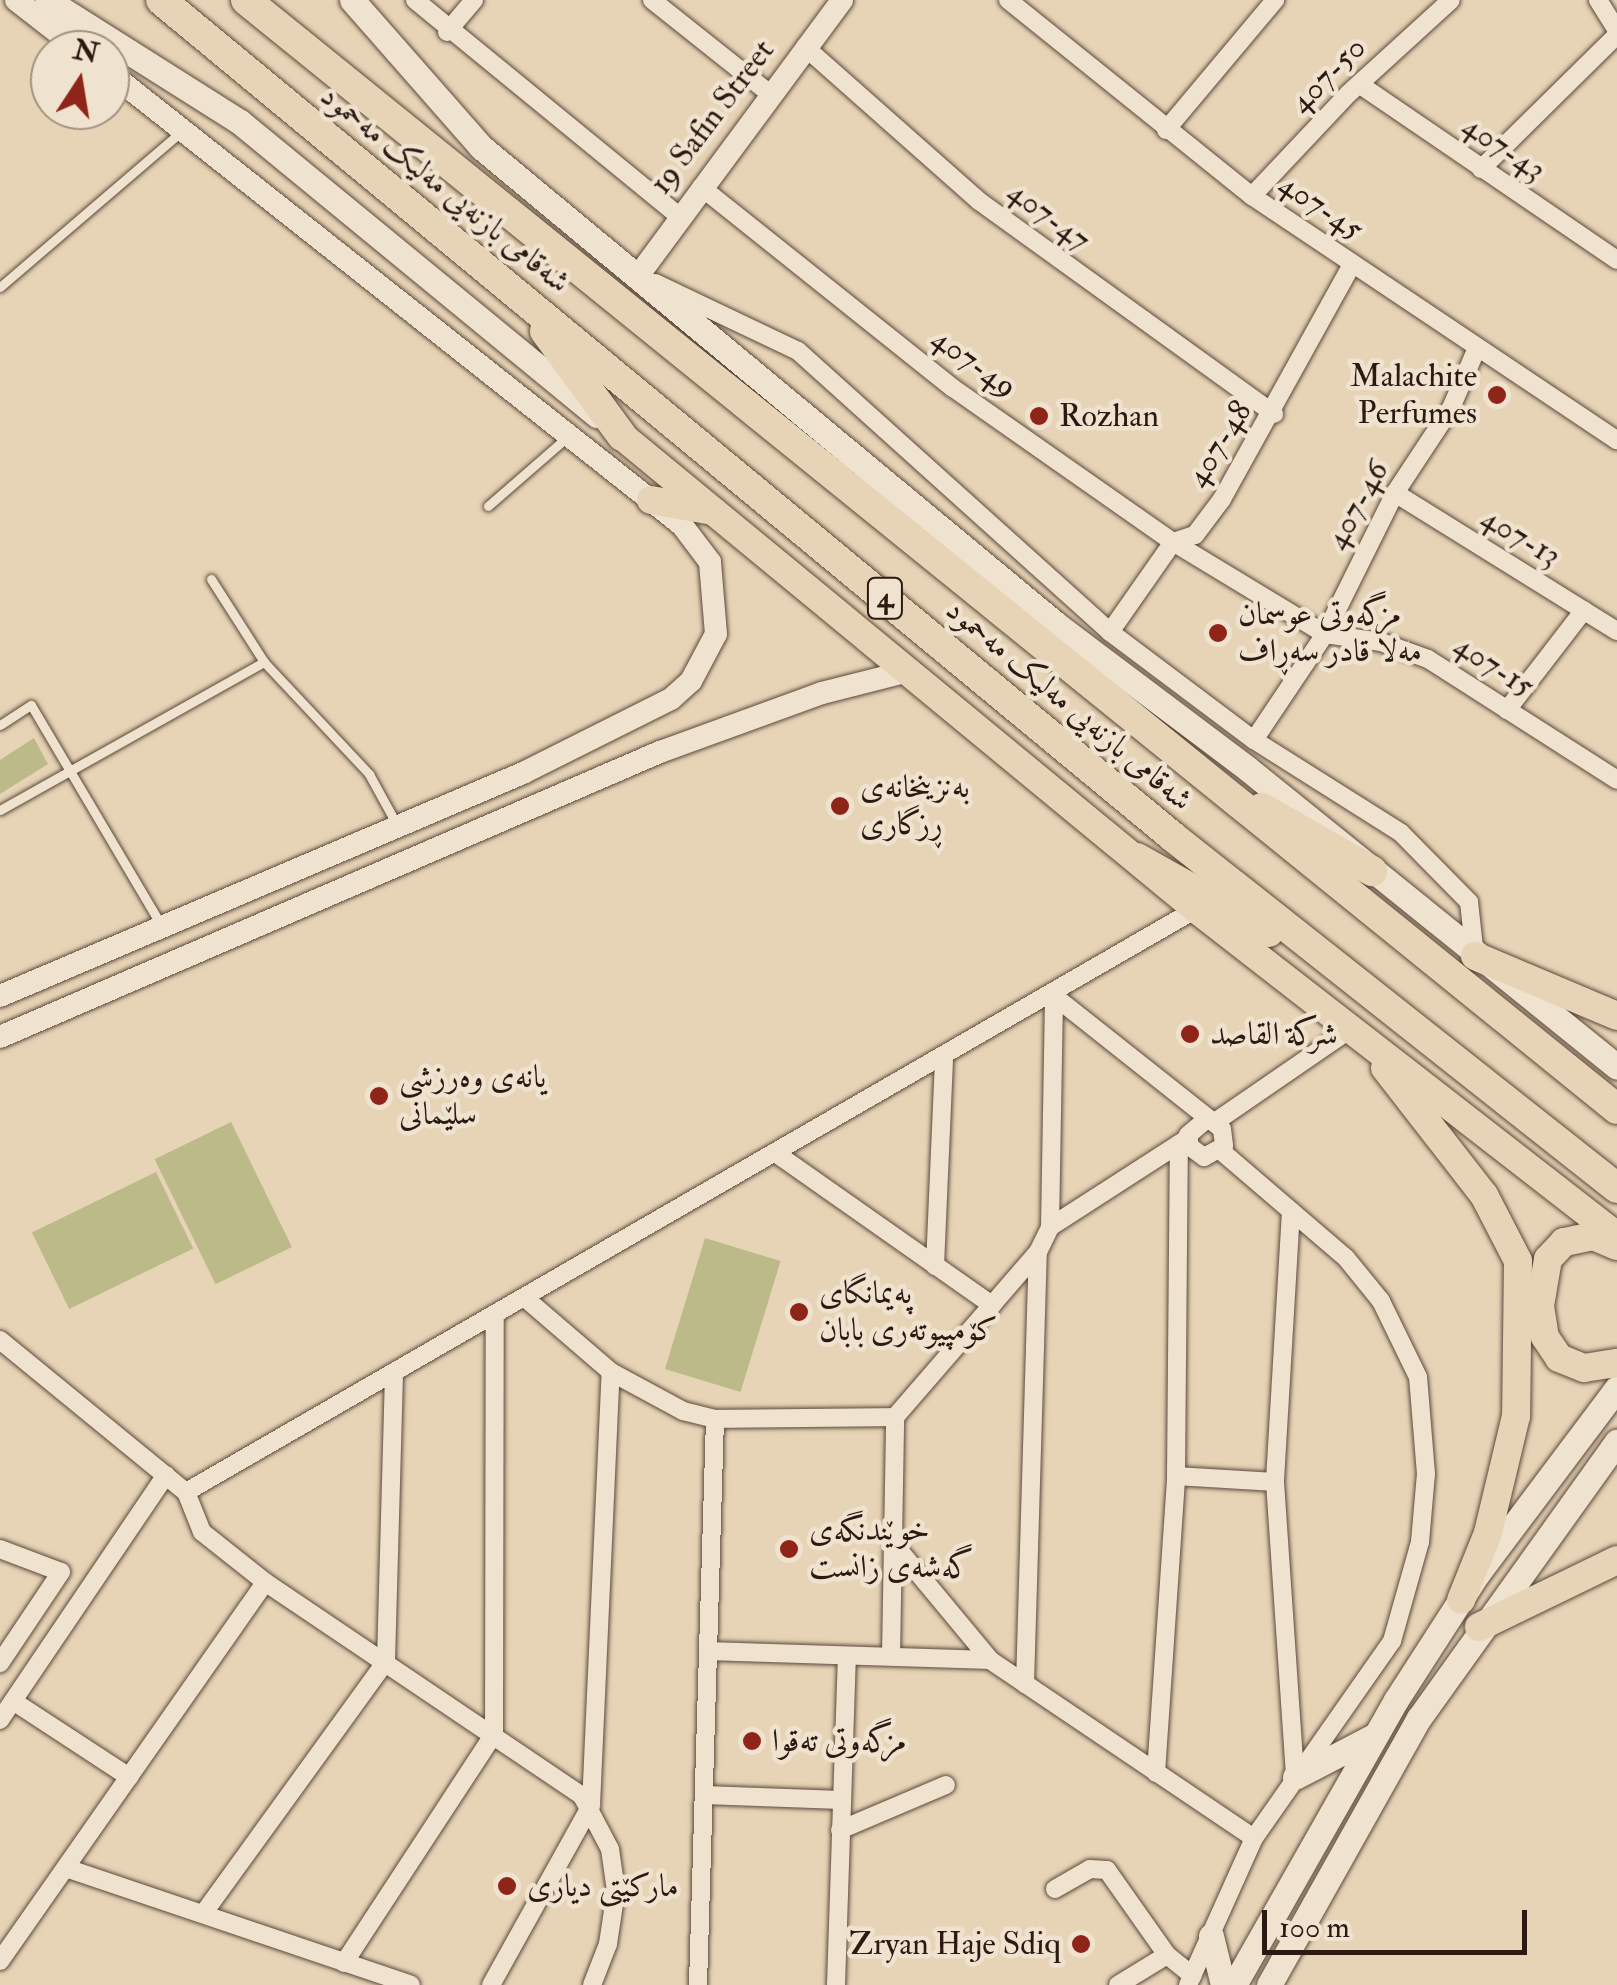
<!DOCTYPE html>
<meta charset="utf-8">
<style>
body{margin:0}
#map{position:relative;width:1617px;height:1985px;overflow:hidden;background:#e7d3b5;font-family:"IM FELL Double Pica",Amiri,serif}
div>[style]{position:absolute}
.green>*{inset:0;background:#bcba89;transform-origin:0 0}
.roads{filter:drop-shadow(0 0 2px #5b483b) drop-shadow(0 0 2px #5b483b)}
.service>*{height:9px;margin:-4.5px;padding:0 4.5px;transform-origin:4.5px;border-radius:4.5px;background:#efe2cf}
.minor>*{height:18px;margin:-9px;padding:0 9px;transform-origin:9px;border-radius:9px;background:#efe2cf}
.tertiary>*{height:22px;margin:-11px;padding:0 11px;transform-origin:11px;border-radius:11px;background:#efe2cf}
.secondary>*{height:25px;margin:-12.5px;padding:0 12.5px;transform-origin:12.5px;border-radius:12.5px;background:#efe2cf}
.primary>*{height:28px;margin:-14px;padding:0 14px;transform-origin:14px;border-radius:14px;background:#e7d3b5}
.trunk>*{height:30px;margin:-15px;padding:0 15px;transform-origin:15px;border-radius:15px;background:#e7d3b5}
.dots>*{width:28px;height:28px;translate:-50% -50%;box-sizing:border-box;border:5px solid #efe2cf;border-radius:50%}
span{translate:-50% -50%;white-space:nowrap;text-align:center;line-height:1.15;-webkit-text-stroke:9px #efe2cf;paint-order:stroke}
.shield-label span{padding:2px 8px;background:#efe2cf;border:2px solid;border-radius:8px;-webkit-text-stroke-width:0}
.shield-label{font-size:30px;color:#2c1912;font-weight:700}
.street-label{font-size:32px;color:#2c1912}
.poi-label{font-size:32px;color:#2c1912}
.right{translate:-100% -50%;text-align:right}
.left{translate:0 -50%;text-align:left}
.north{position:absolute;left:30px;top:30px;width:100px;height:100px;box-sizing:border-box;background:#efe2cf;border:2px solid #a19283;border-radius:50%;rotate:12deg;font-size:28px;font-weight:700;line-height:40px;text-align:center;color:#2c1912}
.north::after{content:'';display:block;margin:auto;width:35px;height:45px;background:#8f2418;clip-path:polygon(50% 0,100% 100%,50% 72%,0 100%)}
.scale{position:absolute;left:1262px;top:1910px;width:265px;height:45px;box-sizing:border-box;border:5px solid #2c1912;border-top:0;padding-left:12px;font-size:30px;line-height:35px;white-space:nowrap;color:#2c1912;-webkit-text-stroke:8px #efe2cf;paint-order:stroke}
</style>
<div id="map">
<div class="green">
<i style="clip-path:polygon(34px 738px,48px 764px,0 794px,0 760px)"></i>
<i style="left:231px;top:1122px;width:139px;height:85px;rotate:64deg"></i>
<i style="left:156px;top:1172px;width:85px;height:138px;rotate:64deg"></i>
<i style="left:705px;top:1238px;width:79px;height:137px;rotate:17deg"></i>
</div>
<div class="roads">
<div class="service">
<i style="left:0;top:287px;width:238px;rotate:-40.6deg"></i>
<i style="left:488px;top:506px;width:105px;rotate:-41.1deg"></i>
<i style="left:211px;top:579px;width:98px;rotate:57.4deg"></i>
<i style="left:264px;top:662px;width:154px;rotate:46.8deg"></i>
<i style="left:369px;top:774px;width:58px;rotate:61.2deg"></i>
<i style="left:0;top:725px;width:37px;rotate:-33deg"></i>
<i style="left:31px;top:705px;width:256px;rotate:59.4deg"></i>
<i style="left:0;top:810px;width:303px;rotate:-29.3deg"></i>
</div>
<div class="minor">
<i style="left:415px;top:0;width:341px;rotate:39.3deg"></i>
<i style="left:652px;top:0;width:149px;rotate:38.5deg"></i>
<i style="left:1008px;top:0;width:313px;rotate:38.8deg"></i>
<i style="left:1252px;top:196px;width:439px;rotate:33.8deg"></i>
<i style="left:1598px;top:0;width:36px;rotate:58deg"></i>
<i style="left:447px;top:32px;width:42px;rotate:-49.8deg"></i>
<i style="left:805px;top:47px;width:232px;rotate:41.5deg"></i>
<i style="left:979px;top:201px;width:364px;rotate:35.8deg"></i>
<i style="left:1359px;top:84px;width:312px;rotate:34.3deg"></i>
<i style="left:1166px;top:130px;width:170px;rotate:-50deg"></i>
<i style="left:1481px;top:169px;width:191px;rotate:-44.6deg"></i>
<i style="left:701px;top:187px;width:322px;rotate:38.6deg"></i>
<i style="left:953px;top:388px;width:269px;rotate:35deg"></i>
<i style="left:1173px;top:542px;width:178px;rotate:31.2deg"></i>
<i style="left:1325px;top:634px;width:57px;rotate:8.1deg"></i>
<i style="left:1381px;top:642px;width:50px;rotate:19.9deg"></i>
<i style="left:1428px;top:659px;width:224px;rotate:32.6deg"></i>
<i style="left:1252px;top:196px;width:140px;rotate:-46.7deg"></i>
<i style="left:1348px;top:94px;width:139px;rotate:-42.4deg"></i>
<i style="left:655px;top:283px;width:158px;rotate:25.4deg"></i>
<i style="left:798px;top:351px;width:420px;rotate:42deg"></i>
<i style="left:1110px;top:632px;width:180px;rotate:36.9deg"></i>
<i style="left:1254px;top:740px;width:174px;rotate:32.3deg"></i>
<i style="left:1401px;top:833px;width:97px;rotate:45.4deg"></i>
<i style="left:1469px;top:902px;width:54px;rotate:83.7deg"></i>
<i style="left:1395px;top:493px;width:261px;rotate:31.9deg"></i>
<i style="left:1110px;top:632px;width:110px;rotate:-55deg"></i>
<i style="left:1173px;top:542px;width:23px;rotate:-18deg"></i>
<i style="left:1195px;top:535px;width:45px;rotate:-53.1deg"></i>
<i style="left:1222px;top:499px;width:269px;rotate:-61deg"></i>
<i style="left:1507px;top:710px;width:126px;rotate:-52.4deg"></i>
<i style="left:1254px;top:740px;width:128px;rotate:-56.2deg"></i>
<i style="left:1325px;top:634px;width:157px;rotate:-63.6deg"></i>
<i style="left:1395px;top:493px;width:102px;rotate:-56.6deg"></i>
<i style="left:1451px;top:408px;width:65px;rotate:-66.6deg"></i>
<i style="left:1054px;top:996px;width:214px;rotate:38.4deg"></i>
<i style="left:1222px;top:1129px;width:17px;rotate:83deg"></i>
<i style="left:1224px;top:1146px;width:23px;rotate:151deg"></i>
<i style="left:1204px;top:1157px;width:17px;rotate:-144deg"></i>
<i style="left:1190px;top:1147px;width:12px;rotate:-99deg"></i>
<i style="left:1188px;top:1135px;width:23px;rotate:-40deg"></i>
<i style="left:1215px;top:1122px;width:166px;rotate:-34.5deg"></i>
<i style="left:777px;top:1154px;width:263px;rotate:35.1deg"></i>
<i style="left:1291px;top:1211px;width:271px;rotate:93.4deg"></i>
<i style="left:1275px;top:1482px;width:296px;rotate:86.1deg"></i>
<i style="left:1050px;top:1227px;width:231px;rotate:-89deg"></i>
<i style="left:935px;top:1266px;width:206px;rotate:-87.5deg"></i>
<i style="left:525px;top:1298px;width:113px;rotate:40.7deg"></i>
<i style="left:611px;top:1372px;width:82px;rotate:28.4deg"></i>
<i style="left:683px;top:1411px;width:33px;rotate:14deg"></i>
<i style="left:715px;top:1419px;width:180px;rotate:-0.6deg"></i>
<i style="left:0;top:1340px;width:240px;rotate:39.3deg"></i>
<i style="left:186px;top:1492px;width:43px;rotate:68.2deg"></i>
<i style="left:202px;top:1532px;width:80px;rotate:38.4deg"></i>
<i style="left:265px;top:1582px;width:382px;rotate:34deg"></i>
<i style="left:582px;top:1796px;width:60px;rotate:62.2deg"></i>
<i style="left:610px;top:1849px;width:42px;rotate:81.9deg"></i>
<i style="left:616px;top:1891px;width:54px;rotate:98.6deg"></i>
<i style="left:608px;top:1944px;width:44px;rotate:111.3deg"></i>
<i style="left:1176px;top:1476px;width:99px;rotate:3.5deg"></i>
<i style="left:186px;top:1492px;width:1166px;rotate:-29.99deg"></i>
<i style="left:893px;top:1543px;width:152px;rotate:50.3deg"></i>
<i style="left:990px;top:1660px;width:318px;rotate:34deg"></i>
<i style="left:0;top:1549px;width:65px;rotate:20.7deg"></i>
<i style="left:61px;top:1572px;width:110px;rotate:123.8deg"></i>
<i style="left:708px;top:1651px;width:282px;rotate:1.8deg"></i>
<i style="left:891px;top:1656px;width:239px;rotate:-89deg"></i>
<i style="left:895px;top:1417px;width:218px;rotate:-49.1deg"></i>
<i style="left:1038px;top:1252px;width:28px;rotate:-64deg"></i>
<i style="left:1050px;top:1227px;width:164px;rotate:-32.8deg"></i>
<i style="left:1025px;top:1684px;width:432px;rotate:-88.3deg"></i>
<i style="left:13px;top:1701px;width:139px;rotate:33.2deg"></i>
<i style="left:0;top:1720px;width:296px;rotate:-55.9deg"></i>
<i style="left:1156px;top:1773px;width:298px;rotate:-86.1deg"></i>
<i style="left:1176px;top:1476px;width:332px;rotate:-89.5deg"></i>
<i style="left:704px;top:1795px;width:137px;rotate:2.1deg"></i>
<i style="left:840px;top:1830px;width:115px;rotate:-23deg"></i>
<i style="left:66px;top:1868px;width:364px;rotate:18.7deg"></i>
<i style="left:1055px;top:1889px;width:40px;rotate:-29.7deg"></i>
<i style="left:1090px;top:1869px;width:17px;rotate:3deg"></i>
<i style="left:1107px;top:1870px;width:104px;rotate:54.8deg"></i>
<i style="left:1167px;top:1955px;width:33px;rotate:39deg"></i>
<i style="left:203px;top:1914px;width:312px;rotate:-54.1deg"></i>
<i style="left:386px;top:1661px;width:289px;rotate:-88.4deg"></i>
<i style="left:0;top:1961px;width:462px;rotate:-55deg"></i>
<i style="left:344px;top:1963px;width:274px;rotate:-56.8deg"></i>
<i style="left:494px;top:1734px;width:419px;rotate:-89.9deg"></i>
<i style="left:491px;top:1985px;width:206px;rotate:-60.9deg"></i>
<i style="left:591px;top:1805px;width:433px;rotate:-87.4deg"></i>
<i style="left:698px;top:1985px;width:566px;rotate:-88.28deg"></i>
<i style="left:836px;top:1985px;width:329px;rotate:-88.1deg"></i>
<i style="left:1118px;top:1985px;width:57px;rotate:-31.5deg"></i>
<i style="left:1188px;top:1985px;width:161px;rotate:-65.8deg"></i>
<i style="left:1254px;top:1838px;width:241px;rotate:-55deg"></i>
<i style="left:1392px;top:1641px;width:103px;rotate:-74.2deg"></i>
<i style="left:1420px;top:1542px;width:68px;rotate:-85deg"></i>
<i style="left:1426px;top:1474px;width:97px;rotate:-94.7deg"></i>
<i style="left:1418px;top:1377px;width:85px;rotate:-116deg"></i>
<i style="left:1381px;top:1301px;width:55px;rotate:-129.1deg"></i>
<i style="left:1346px;top:1258px;width:165px;rotate:-139.4deg"></i>
</div>
<div class="tertiary">
<i style="left:16px;top:0;width:81px;rotate:38deg"></i>
<i style="left:638px;top:276px;width:343px;rotate:-53.5deg"></i>
<i style="left:0;top:996px;width:569px;rotate:-23.09deg"></i>
<i style="left:523px;top:773px;width:165px;rotate:-26.6deg"></i>
<i style="left:671px;top:699px;width:27px;rotate:-42deg"></i>
<i style="left:691px;top:681px;width:53px;rotate:-62deg"></i>
<i style="left:716px;top:634px;width:72px;rotate:-94.8deg"></i>
<i style="left:710px;top:562px;width:46px;rotate:-127.1deg"></i>
<i style="left:682px;top:525px;width:729px;rotate:-141.68deg"></i>
<i style="left:0;top:1037px;width:719px;rotate:-23.36deg"></i>
<i style="left:660px;top:752px;width:172px;rotate:-20deg"></i>
<i style="left:822px;top:693px;width:90px;rotate:-14.2deg"></i>
</div>
<div class="secondary">
<i style="left:47px;top:0;width:228px;rotate:32.3deg"></i>
<i style="left:240px;top:122px;width:462px;rotate:39.4deg"></i>
<i style="left:352px;top:0;width:196px;rotate:48.7deg"></i>
<i style="left:481px;top:147px;width:749px;rotate:39.69deg"></i>
<i style="left:1057px;top:625px;width:239px;rotate:37deg"></i>
<i style="left:1248px;top:769px;width:474px;rotate:38.9deg"></i>
<i style="left:1295px;top:1777px;width:87px;rotate:-27.5deg"></i>
<i style="left:1211px;top:1936px;width:50px;rotate:76.2deg"></i>
<i style="left:1234px;top:1985px;width:328px;rotate:-60.4deg"></i>
<i style="left:1396px;top:1700px;width:151px;rotate:-57.2deg"></i>
<i style="left:1478px;top:1573px;width:231px;rotate:-53.1deg"></i>
<i style="left:1269px;top:1985px;width:306px;rotate:-60.7deg"></i>
<i style="left:1419px;top:1718px;width:340px;rotate:-54.4deg"></i>
</div>
<div class="primary">
<i style="left:622px;top:436px;width:744px;rotate:39.49deg"></i>
<i style="left:1196px;top:909px;width:533px;rotate:37.84deg"></i>
<i style="left:651px;top:500px;width:63px;rotate:10.1deg"></i>
<i style="left:1475px;top:956px;width:154px;rotate:22.9deg"></i>
<i style="left:1385px;top:1068px;width:161px;rotate:52.1deg"></i>
<i style="left:1484px;top:1195px;width:74px;rotate:62.7deg"></i>
<i style="left:1518px;top:1261px;width:155px;rotate:90.7deg"></i>
<i style="left:1516px;top:1416px;width:120px;rotate:103.5deg"></i>
<i style="left:1488px;top:1533px;width:72px;rotate:111.9deg"></i>
<i style="left:1617px;top:1246px;width:26px;rotate:-157deg"></i>
<i style="left:1593px;top:1236px;width:30px;rotate:168deg"></i>
<i style="left:1564px;top:1242px;width:23px;rotate:133deg"></i>
<i style="left:1548px;top:1259px;width:48px;rotate:99.7deg"></i>
<i style="left:1540px;top:1306px;width:31px;rotate:81deg"></i>
<i style="left:1545px;top:1337px;width:25px;rotate:56deg"></i>
<i style="left:1559px;top:1358px;width:27px;rotate:22deg"></i>
<i style="left:1584px;top:1368px;width:33px;rotate:-9deg"></i>
<i style="left:1479px;top:1627px;width:153px;rotate:-25.9deg"></i>
</div>
<div class="trunk">
<i style="left:161px;top:0;width:1313px;rotate:39.59deg"></i>
<i style="left:1173px;top:837px;width:566px;rotate:38.33deg"></i>
<i style="left:246px;top:0;width:1763px;rotate:38.97deg"></i>
<i style="left:545px;top:331px;width:130px;rotate:53.7deg"></i>
<i style="left:1262px;top:808px;width:127px;rotate:29.8deg"></i>
<i style="left:1137px;top:858px;width:151px;rotate:29.3deg"></i>
</div>
</div>
<div class="dots">
<i style="left:1497px;top:395px;background:#8f2418"></i>
<i style="left:1039px;top:416px;background:#8f2418"></i>
<i style="left:1218px;top:633px;background:#8f2418"></i>
<i style="left:840px;top:806px;background:#8f2418"></i>
<i style="left:1190px;top:1034px;background:#8f2418"></i>
<i style="left:379px;top:1096px;background:#8f2418"></i>
<i style="left:799px;top:1312px;background:#8f2418"></i>
<i style="left:789px;top:1549px;background:#8f2418"></i>
<i style="left:752px;top:1741px;background:#8f2418"></i>
<i style="left:507px;top:1886px;background:#8f2418"></i>
<i style="left:1081px;top:1944px;background:#8f2418"></i>
</div>
<div class="shield-label">
<span style="left:885px;top:598px">4</span>
</div>
<div class="street-label">
<span style="left:1328px;top:75px;rotate:-45deg">407-50</span>
<span style="left:712px;top:117px;rotate:-53deg">19 Safin Street</span>
<span style="left:1504px;top:148px;rotate:34deg">407-43</span>
<span style="left:445px;top:189px;rotate:39deg">شەقامی بازنەیی مەلیک مەحمود</span>
<span style="left:1321px;top:207px;rotate:34deg">407-45</span>
<span style="left:1049px;top:216px;rotate:37deg">407-47</span>
<span style="left:974px;top:363px;rotate:36deg">407-49</span>
<span style="left:1219px;top:444px;rotate:-58deg">407-48</span>
<span style="left:1357px;top:505px;rotate:-61deg">407-46</span>
<span style="left:1521px;top:537px;rotate:31deg">407-13</span>
<span style="left:1494px;top:666px;rotate:33deg">407-15</span>
<span style="left:1069px;top:705px;rotate:40deg">شەقامی بازنەیی مەلیک مەحمود</span>
</div>
<div class="poi-label">
<span class="right" style="left:1477px;top:395px">Malachite<br>Perfumes</span>
<span class="left" style="left:1059px;top:416px">Rozhan</span>
<span class="left" style="left:1238px;top:633px">مزگەوتی عوسمان<br>مەلا قادر سەڕاف</span>
<span class="left" style="left:860px;top:806px">بەنزینخانەی<br>ڕزگاری</span>
<span class="left" style="left:1210px;top:1034px">شركة القاصد</span>
<span class="left" style="left:399px;top:1096px">یانەی وەرزشی<br>سلێمانی</span>
<span class="left" style="left:819px;top:1312px">پەیمانگای<br>کۆمپیوتەری بابان</span>
<span class="left" style="left:809px;top:1549px">خوێندنگەی<br>گەشەی زانست</span>
<span class="left" style="left:772px;top:1741px">مزگەوتی تەقوا</span>
<span class="left" style="left:527px;top:1886px">مارکێتی دیاری</span>
<span class="right" style="left:1061px;top:1944px">Zryan Haje Sdiq</span>
</div>
<div class="north">N</div>
<div class="scale">100 m</div>
</div>
